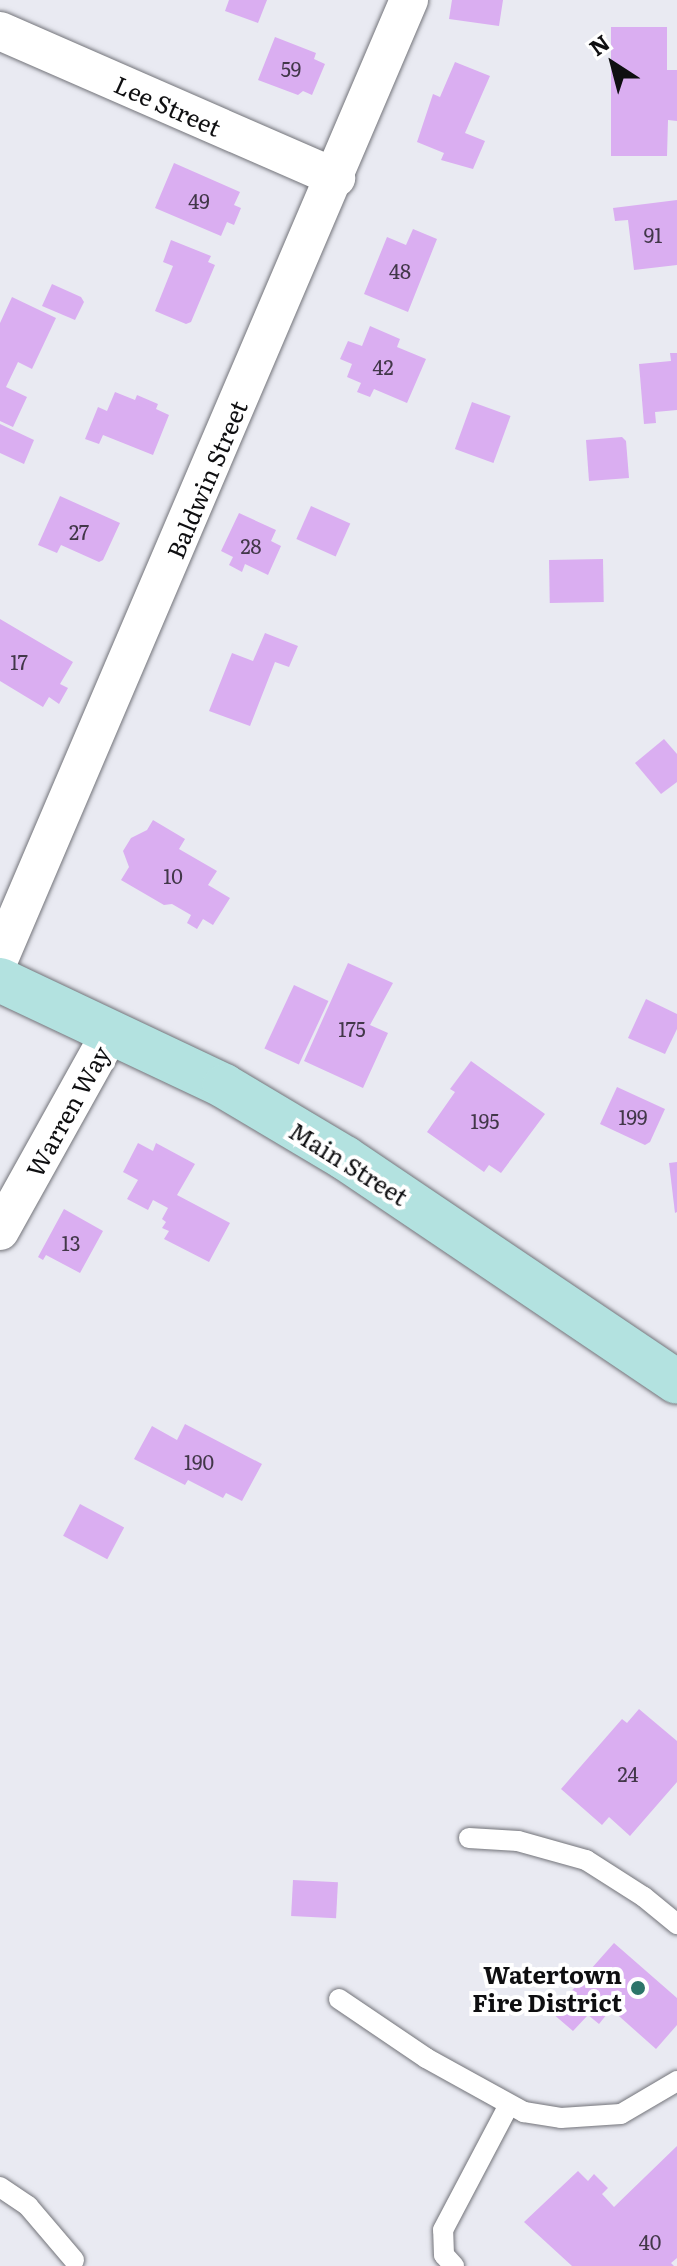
<!DOCTYPE html>
<style>
body{margin:0}
#map{position:relative;width:677px;height:2266px;overflow:hidden;background:#e9eaf2;font-family:Literata,serif}
div>[style]{position:absolute}
.building>*{inset:0;background:#daaef1;transform-origin:0 0}
.roads{filter:drop-shadow(0 0 2px #73747a) drop-shadow(0 0 2px #73747a)}
.service>*{height:20px;margin:-10px;padding:0 10px;transform-origin:10px;border-radius:10px;background:#fff}
.minor>*{height:38px;margin:-19px;padding:0 19px;transform-origin:19px;border-radius:19px;background:#fff}
.secondary>*{height:44px;margin:-22px;padding:0 22px;transform-origin:22px;border-radius:22px;background:#b3e2e0}
.dots>*{width:22px;height:22px;translate:-50% -50%;box-sizing:border-box;border:4px solid #fff;border-radius:50%}
span{translate:-50% -50%;white-space:nowrap;text-align:center;line-height:1.15;-webkit-text-stroke:8px #fff;paint-order:stroke}
.number-label{font-size:20px;color:#423749}
.number-label span{-webkit-text-stroke-width:0}
.street-label{font-size:24px;color:#0f0f11}
.poi-label{font-size:24px;color:#0f0f11;font-weight:700}
.right{translate:-100% -50%;text-align:right}
.north{position:absolute;left:573px;top:24px;width:80px;height:80px;-webkit-text-stroke:6px #fff;paint-order:stroke;rotate:324deg;font-size:22px;font-weight:700;line-height:32px;text-align:center;color:#0f0f11}
.north::after{content:'';display:block;margin:auto;width:28px;height:36px;background:#0f0f11;clip-path:polygon(50% 0,100% 100%,50% 72%,0 100%)}
</style>
<div id="map">
<div class="building">
<i style="clip-path:polygon(229px 0,267px 0,258px 23px,225px 11px)"></i>
<i style="clip-path:polygon(452px 0,503px 0,499px 26px,449px 19px)"></i>
<i style="clip-path:polygon(611px 27px,667px 27px,667px 70px,677px 70px,677px 121px,668px 120px,667px 156px,611px 156px)"></i>
<i style="clip-path:polygon(275px 37px,316px 53px,314px 59px,325px 64px,312px 95px,303px 91px,298px 95px,258px 80px)"></i>
<i style="clip-path:polygon(455px 62px,490px 76px,465px 133px,485px 141px,473px 169px,441px 160px,444px 153px,417px 142px,433px 94px,440px 97px)"></i>
<i style="clip-path:polygon(174px 163px,240px 192px,234px 205px,241px 208px,234px 225px,227px 222px,221px 236px,155px 208px)"></i>
<i style="clip-path:polygon(677px 200px,677px 265px,634px 270px,628px 220px,615px 221px,613px 208px)"></i>
<i style="clip-path:polygon(413px 229px,437px 239px,408px 312px,364px 294px,387px 237px,406px 245px)"></i>
<i style="clip-path:polygon(171px 240px,211px 256px,208px 262px,215px 265px,191px 322px,186px 324px,155px 311px,173px 266px,163px 262px)"></i>
<i style="clip-path:polygon(52px 284px,81px 297px,84px 302px,75px 320px,42px 306px)"></i>
<i style="clip-path:polygon(12px 297px,56px 318px,32px 369px,18px 362px,6px 387px,27px 397px,13px 427px,0 421px,0 323px)"></i>
<i style="clip-path:polygon(370px 326px,400px 339px,397px 347px,426px 359px,407px 403px,374px 389px,370px 397px,357px 392px,361px 383px,347px 377px,352px 364px,340px 359px,348px 341px,362px 346px)"></i>
<i style="clip-path:polygon(670px 353px,677px 353px,677px 410px,655px 412px,656px 423px,644px 424px,639px 364px,671px 361px)"></i>
<i style="clip-path:polygon(115px 392px,135px 400px,137px 395px,158px 404px,156px 409px,169px 415px,153px 455px,103px 435px,99px 444px,85px 439px,98px 407px,107px 411px)"></i>
<i style="left:472px;top:402px;width:41px;height:50px;rotate:20deg"></i>
<i style="clip-path:polygon(0 424px,34px 440px,24px 464px,0 453px)"></i>
<i style="clip-path:polygon(622px 437px,626px 441px,629px 478px,589px 481px,586px 440px)"></i>
<i style="clip-path:polygon(60px 496px,120px 523px,103px 560px,99px 562px,61px 545px,57px 553px,38px 545px)"></i>
<i style="left:311px;top:506px;width:43px;height:36px;rotate:24deg"></i>
<i style="clip-path:polygon(239px 513px,276px 530px,271px 541px,281px 546px,268px 575px,245px 564px,242px 572px,229px 565px,233px 557px,221px 551px)"></i>
<i style="left:603px;top:559px;width:43px;height:54px;rotate:89deg"></i>
<i style="clip-path:polygon(0 619px,73px 662px,60px 684px,68px 688px,59px 704px,49px 697px,43px 707px,0 681px)"></i>
<i style="clip-path:polygon(265px 633px,298px 646px,289px 667px,275px 662px,250px 726px,209px 711px,232px 653px,253px 661px)"></i>
<i style="clip-path:polygon(664px 739px,677px 754px,677px 782px,661px 794px,635px 763px)"></i>
<i style="clip-path:polygon(153px 820px,185px 839px,179px 849px,217px 871px,208px 885px,230px 898px,213px 925px,203px 919px,197px 929px,187px 923px,191px 915px,172px 904px,164px 905px,121px 880px,129px 867px,123px 851px,131px 838px,147px 830px)"></i>
<i style="clip-path:polygon(348px 963px,393px 983px,370px 1025px,388px 1033px,363px 1088px,304px 1061px)"></i>
<i style="left:294px;top:985px;width:38px;height:70px;rotate:25deg"></i>
<i style="clip-path:polygon(646px 999px,677px 1014px,677px 1029px,665px 1054px,628px 1038px)"></i>
<i style="clip-path:polygon(471px 1061px,545px 1114px,501px 1173px,489px 1165px,484px 1172px,427px 1132px,455px 1092px,450px 1089px)"></i>
<i style="clip-path:polygon(617px 1087px,665px 1109px,650px 1142px,645px 1145px,600px 1124px)"></i>
<i style="clip-path:polygon(138px 1143px,153px 1151px,156px 1143px,195px 1164px,177px 1195px,230px 1223px,209px 1262px,164px 1239px,169px 1231px,162px 1228px,166px 1222px,162px 1219px,168px 1208px,153px 1200px,148px 1210px,127px 1199px,138px 1180px,123px 1172px)"></i>
<i style="clip-path:polygon(677px 1162px,677px 1212px,675px 1213px,669px 1163px)"></i>
<i style="clip-path:polygon(64px 1209px,103px 1231px,80px 1273px,46px 1255px,43px 1260px,38px 1257px)"></i>
<i style="clip-path:polygon(185px 1424px,262px 1464px,242px 1501px,226px 1493px,223px 1498px,188px 1480px,185px 1485px,134px 1459px,152px 1426px,177px 1440px)"></i>
<i style="left:80px;top:1504px;width:50px;height:36px;rotate:28deg"></i>
<i style="clip-path:polygon(639px 1709px,677px 1741px,677px 1782px,630px 1836px,609px 1817px,602px 1825px,561px 1789px,622px 1719px,627px 1723px)"></i>
<i style="left:293px;top:1880px;width:45px;height:36px;rotate:3deg"></i>
<i style="clip-path:polygon(614px 1943px,677px 1998px,677px 2025px,656px 2049px,611px 2009px,599px 2024px,588px 2015px,573px 2031px,552px 2013px)"></i>
<i style="clip-path:polygon(677px 2146px,677px 2258px,671px 2263px,674px 2266px,572px 2266px,524px 2222px,578px 2171px,588px 2181px,594px 2174px,608px 2188px,602px 2194px,614px 2207px)"></i>
</div>
<div class="roads">
<div class="service">
<i style="left:469px;top:1838px;width:49px;rotate:3.5deg"></i>
<i style="left:518px;top:1841px;width:71px;rotate:15.6deg"></i>
<i style="left:586px;top:1860px;width:69px;rotate:32.5deg"></i>
<i style="left:644px;top:1897px;width:43px;rotate:39.3deg"></i>
<i style="left:339px;top:1999px;width:105px;rotate:34.1deg"></i>
<i style="left:426px;top:2058px;width:112px;rotate:28.9deg"></i>
<i style="left:524px;top:2112px;width:37px;rotate:9deg"></i>
<i style="left:561px;top:2118px;width:60px;rotate:-3.8deg"></i>
<i style="left:621px;top:2114px;width:65px;rotate:-30.5deg"></i>
<i style="left:0;top:2187px;width:34px;rotate:34deg"></i>
<i style="left:28px;top:2206px;width:71px;rotate:49.6deg"></i>
<i style="left:454px;top:2266px;width:15px;rotate:-132deg"></i>
<i style="left:444px;top:2255px;width:25px;rotate:-92deg"></i>
<i style="left:443px;top:2230px;width:141px;rotate:-62.2deg"></i>
</div>
<div class="minor">
<i style="left:0;top:31px;width:367px;rotate:23.6deg"></i>
<i style="left:0;top:957px;width:1041px;rotate:-66.86deg"></i>
<i style="left:0;top:1231px;width:227px;rotate:-60.9deg"></i>
</div>
<div class="secondary">
<i style="left:0;top:980px;width:248px;rotate:25.3deg"></i>
<i style="left:224px;top:1086px;width:141px;rotate:30.8deg"></i>
<i style="left:345px;top:1158px;width:400px;rotate:34deg"></i>
</div>
</div>
<div class="dots">
<i style="left:638px;top:1988px;background:#2d746a"></i>
</div>
<div class="number-label">
<span style="left:291px;top:68px">59</span>
<span style="left:199px;top:200px">49</span>
<span style="left:653px;top:234px">91</span>
<span style="left:400px;top:270px">48</span>
<span style="left:383px;top:366px">42</span>
<span style="left:79px;top:531px">27</span>
<span style="left:251px;top:545px">28</span>
<span style="left:19px;top:661px">17</span>
<span style="left:173px;top:875px">10</span>
<span style="left:352px;top:1028px">175</span>
<span style="left:633px;top:1116px">199</span>
<span style="left:485px;top:1120px">195</span>
<span style="left:71px;top:1242px">13</span>
<span style="left:199px;top:1461px">190</span>
<span style="left:628px;top:1773px">24</span>
<span style="left:650px;top:2241px">40</span>
</div>
<div class="street-label">
<span style="left:168px;top:105px;rotate:24deg">Lee Street</span>
<span style="left:206px;top:479px;rotate:-67deg">Baldwin Street</span>
<span style="left:67px;top:1111px;rotate:-61deg">Warren Way</span>
<span style="left:349px;top:1163px;rotate:32deg">Main Street</span>
</div>
<div class="poi-label">
<span class="right" style="left:622px;top:1988px">Watertown<br>Fire District</span>
</div>
<div class="north">N</div>
</div>
